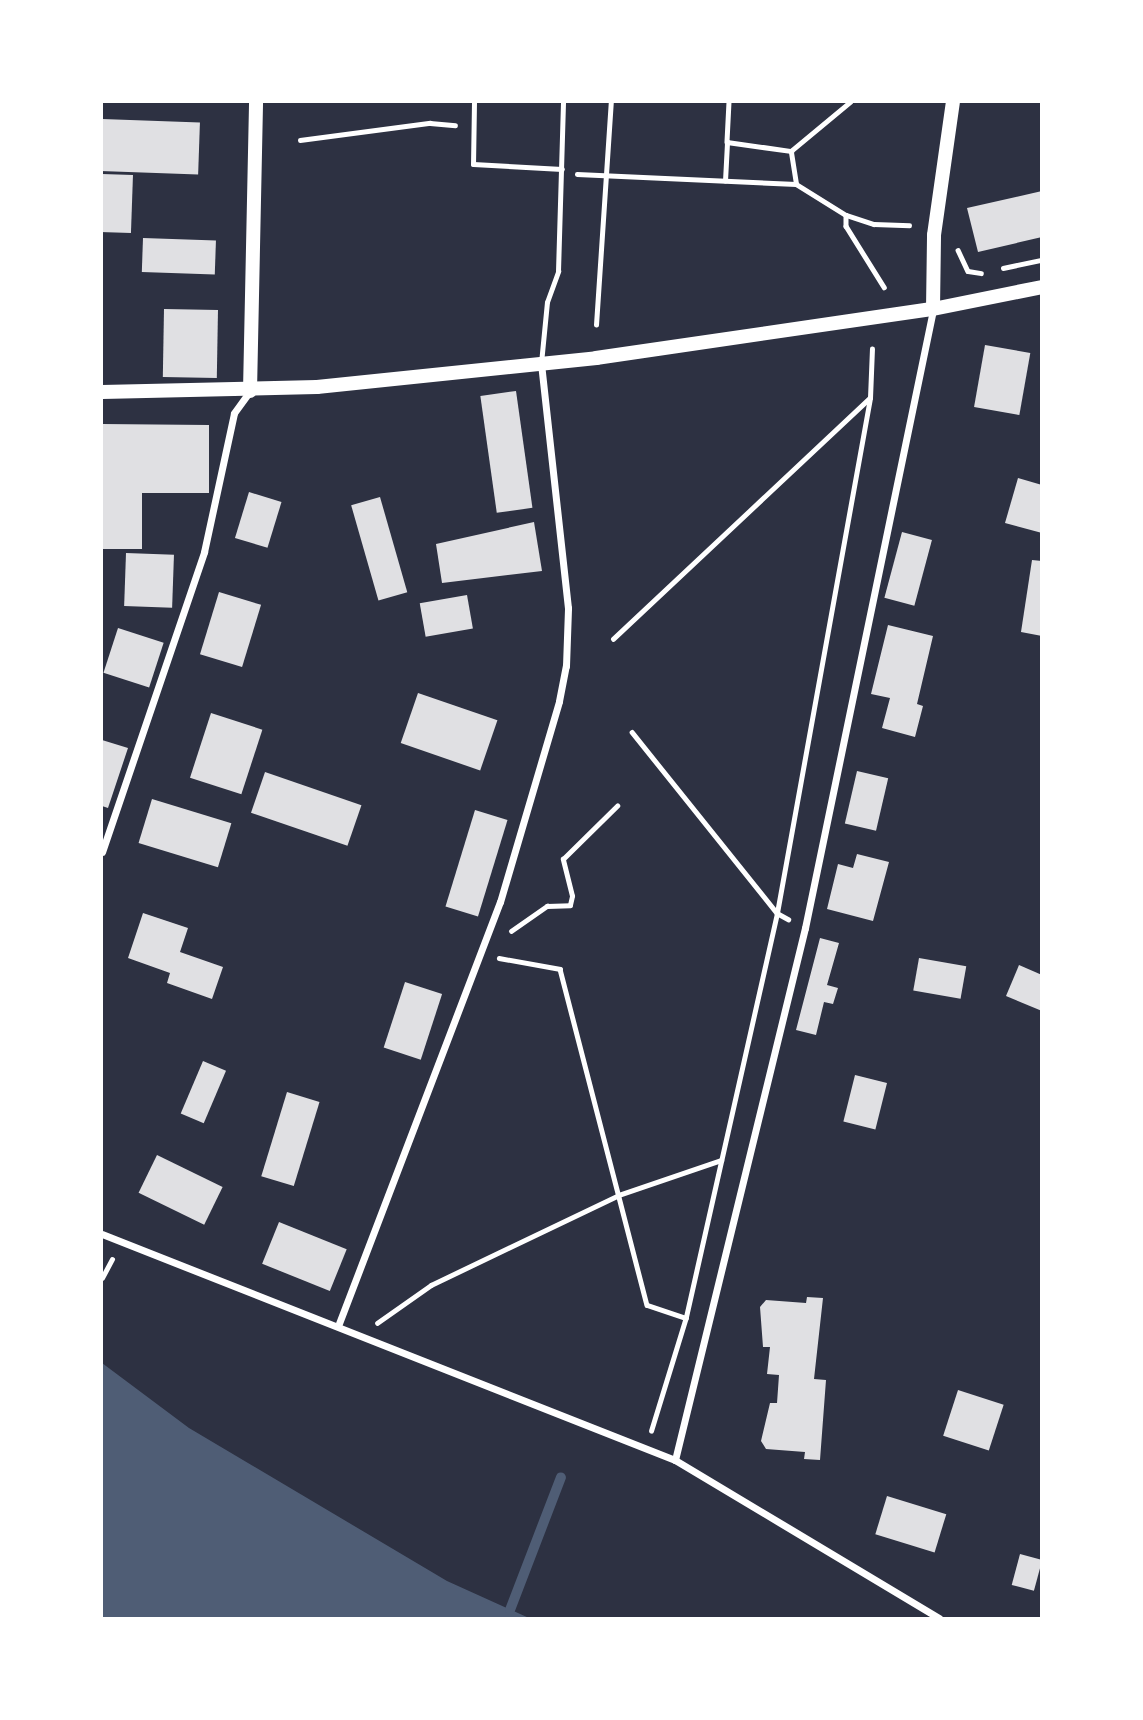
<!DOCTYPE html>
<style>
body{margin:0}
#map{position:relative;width:1143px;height:1720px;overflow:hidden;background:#2d3142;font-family:"Work Sans",sans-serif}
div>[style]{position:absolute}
.water>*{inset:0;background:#4f5d75}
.stream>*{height:10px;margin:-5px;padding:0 5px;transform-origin:5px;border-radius:5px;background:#4f5d75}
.building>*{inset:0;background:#e0e0e3;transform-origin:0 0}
.path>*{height:4.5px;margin:-2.25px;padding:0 2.25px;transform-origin:2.25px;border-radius:2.25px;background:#fff}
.service>*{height:5px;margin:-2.5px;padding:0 2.5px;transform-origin:2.5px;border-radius:2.5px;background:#fff}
.minor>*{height:7px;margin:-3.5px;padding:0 3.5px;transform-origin:3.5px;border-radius:3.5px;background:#fff}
.secondary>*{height:14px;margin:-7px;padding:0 7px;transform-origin:7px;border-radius:7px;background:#fff}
span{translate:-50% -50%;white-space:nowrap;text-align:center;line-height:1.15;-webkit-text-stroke:6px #fff;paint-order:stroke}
.frame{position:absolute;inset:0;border:103px solid #fff;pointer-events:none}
</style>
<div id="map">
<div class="water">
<i style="clip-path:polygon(102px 1363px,189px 1428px,447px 1581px,529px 1618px,102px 1618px)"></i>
</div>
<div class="stream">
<i style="left:510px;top:1610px;width:142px;rotate:-69deg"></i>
</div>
<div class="building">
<i style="left:102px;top:119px;width:98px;height:52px;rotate:2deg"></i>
<i style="left:102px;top:174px;width:31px;height:58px;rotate:2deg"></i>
<i style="clip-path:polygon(1042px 191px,1042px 237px,978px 252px,967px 208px)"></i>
<i style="left:143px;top:238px;width:73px;height:34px;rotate:2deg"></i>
<i style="left:164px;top:309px;width:54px;height:68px;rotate:1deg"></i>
<i style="left:985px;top:345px;width:46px;height:63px;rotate:10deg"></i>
<i style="left:516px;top:391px;width:118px;height:36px;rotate:82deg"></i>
<i style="clip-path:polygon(102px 424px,209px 425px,209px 493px,142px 493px,142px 549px,102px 549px)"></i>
<i style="clip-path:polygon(1018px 478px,1042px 485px,1042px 533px,1005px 523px)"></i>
<i style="left:249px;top:492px;width:34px;height:48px;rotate:17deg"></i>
<i style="left:380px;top:497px;width:99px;height:30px;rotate:74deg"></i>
<i style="clip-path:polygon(534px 522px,542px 571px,442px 583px,436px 544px)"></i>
<i style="left:902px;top:532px;width:31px;height:68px;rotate:15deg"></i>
<i style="left:126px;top:553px;width:48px;height:53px;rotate:2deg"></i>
<i style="clip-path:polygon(1032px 560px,1042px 561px,1042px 636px,1021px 632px)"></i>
<i style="left:219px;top:592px;width:44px;height:65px;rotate:17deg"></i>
<i style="left:467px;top:595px;width:34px;height:48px;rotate:80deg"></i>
<i style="clip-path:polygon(888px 625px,933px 636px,917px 704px,923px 706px,915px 737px,882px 728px,890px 698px,871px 694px)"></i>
<i style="left:118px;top:628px;width:48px;height:47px;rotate:18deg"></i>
<i style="left:418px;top:693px;width:84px;height:53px;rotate:19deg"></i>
<i style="left:211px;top:713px;width:54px;height:68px;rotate:18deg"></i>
<i style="clip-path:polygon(102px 740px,128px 748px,108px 808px,102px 806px)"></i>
<i style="left:857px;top:771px;width:32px;height:54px;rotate:13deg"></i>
<i style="left:265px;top:772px;width:102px;height:43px;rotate:19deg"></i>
<i style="left:152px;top:799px;width:83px;height:46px;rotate:17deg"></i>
<i style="left:475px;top:810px;width:34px;height:101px;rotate:17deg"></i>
<i style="clip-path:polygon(857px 854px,889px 862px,873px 921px,827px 909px,838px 864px,853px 868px)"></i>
<i style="clip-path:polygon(143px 913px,188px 928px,180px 952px,223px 967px,212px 999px,167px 983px,170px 973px,128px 958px)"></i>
<i style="clip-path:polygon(820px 938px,839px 943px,827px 985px,838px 988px,833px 1004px,824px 1002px,816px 1035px,796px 1030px)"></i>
<i style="left:919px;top:958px;width:48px;height:33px;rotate:10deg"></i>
<i style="clip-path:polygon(1019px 965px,1042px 975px,1042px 1011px,1006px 996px)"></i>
<i style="left:405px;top:982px;width:39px;height:69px;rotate:18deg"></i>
<i style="left:203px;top:1061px;width:25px;height:57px;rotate:23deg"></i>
<i style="left:855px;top:1075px;width:33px;height:48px;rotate:14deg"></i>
<i style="left:287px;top:1092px;width:34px;height:88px;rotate:17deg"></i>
<i style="left:157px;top:1155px;width:73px;height:42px;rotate:26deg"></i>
<i style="left:279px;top:1222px;width:73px;height:45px;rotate:22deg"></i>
<i style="clip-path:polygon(807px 1297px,823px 1298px,814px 1379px,826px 1380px,820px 1460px,804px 1459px,805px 1452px,766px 1449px,761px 1441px,770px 1403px,777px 1403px,779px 1375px,767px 1374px,770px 1347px,763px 1347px,760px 1307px,766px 1300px,806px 1303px)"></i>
<i style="left:958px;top:1390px;width:48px;height:48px;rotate:18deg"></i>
<i style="left:887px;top:1496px;width:62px;height:40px;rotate:17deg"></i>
<i style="left:1020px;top:1554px;width:23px;height:32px;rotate:15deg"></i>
</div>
<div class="path">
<i style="left:729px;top:102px;width:40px;rotate:92.9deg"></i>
<i style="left:727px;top:142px;width:65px;rotate:8deg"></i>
<i style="left:300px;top:140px;width:131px;rotate:-7.5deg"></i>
<i style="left:430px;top:123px;width:25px;rotate:5deg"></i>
<i style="left:577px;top:174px;width:219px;rotate:2.6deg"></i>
<i style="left:796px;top:184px;width:59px;rotate:31.8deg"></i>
<i style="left:846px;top:215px;width:29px;rotate:18deg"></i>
<i style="left:874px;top:224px;width:35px;rotate:2deg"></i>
<i style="left:725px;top:181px;width:39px;rotate:-87deg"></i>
<i style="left:796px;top:184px;width:33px;rotate:-99deg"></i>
<i style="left:791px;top:151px;width:77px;rotate:-39.7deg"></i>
<i style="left:846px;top:215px;width:11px;rotate:90deg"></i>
<i style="left:846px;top:226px;width:72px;rotate:58.1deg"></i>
<i style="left:958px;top:250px;width:23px;rotate:65deg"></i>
<i style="left:968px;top:271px;width:13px;rotate:9deg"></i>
<i style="left:1003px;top:268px;width:40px;rotate:-12deg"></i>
<i style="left:596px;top:325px;width:224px;rotate:-86.2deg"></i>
<i style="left:613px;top:639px;width:352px;rotate:-43.2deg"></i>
<i style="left:870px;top:398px;width:49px;rotate:-87.7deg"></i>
<i style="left:632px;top:732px;width:232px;rotate:51.3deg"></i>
<i style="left:777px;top:913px;width:13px;rotate:29deg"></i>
<i style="left:511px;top:931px;width:44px;rotate:-34.8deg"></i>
<i style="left:547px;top:906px;width:23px;rotate:-2deg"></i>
<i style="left:570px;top:905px;width:9px;rotate:-77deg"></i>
<i style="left:572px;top:896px;width:38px;rotate:-104deg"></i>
<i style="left:563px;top:859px;width:76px;rotate:-44.5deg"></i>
<i style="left:499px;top:958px;width:62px;rotate:10.2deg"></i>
<i style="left:560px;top:969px;width:347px;rotate:75.5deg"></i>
<i style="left:647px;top:1305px;width:41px;rotate:18.4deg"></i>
<i style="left:102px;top:1278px;width:21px;rotate:-62deg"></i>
<i style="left:377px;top:1323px;width:66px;rotate:-35.1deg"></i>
<i style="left:431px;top:1285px;width:208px;rotate:-25.6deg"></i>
<i style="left:619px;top:1195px;width:108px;rotate:-18.9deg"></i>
<i style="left:651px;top:1431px;width:119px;rotate:-72.9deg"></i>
<i style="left:686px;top:1317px;width:414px;rotate:-77.3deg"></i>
<i style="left:777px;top:913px;width:523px;rotate:-79.76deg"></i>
</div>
<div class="service">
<i style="left:474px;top:102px;width:62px;rotate:90.9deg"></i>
<i style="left:473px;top:164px;width:89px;rotate:3.2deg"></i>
<i style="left:541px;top:363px;width:61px;rotate:-84.4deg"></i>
<i style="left:547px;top:302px;width:33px;rotate:-70deg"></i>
<i style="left:558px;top:271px;width:169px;rotate:-88.3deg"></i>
</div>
<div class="minor">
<i style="left:102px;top:852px;width:317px;rotate:-71.2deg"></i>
<i style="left:204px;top:552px;width:142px;rotate:-77.8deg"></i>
<i style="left:234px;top:413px;width:27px;rotate:-54deg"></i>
<i style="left:102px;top:1234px;width:616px;rotate:21.53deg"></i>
<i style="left:675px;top:1460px;width:308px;rotate:30.9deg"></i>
<i style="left:338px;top:1326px;width:454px;rotate:-69.1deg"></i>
<i style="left:500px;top:902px;width:209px;rotate:-73.6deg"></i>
<i style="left:559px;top:701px;width:36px;rotate:-79deg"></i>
<i style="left:566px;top:666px;width:58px;rotate:-88deg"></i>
<i style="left:568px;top:608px;width:246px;rotate:-96.3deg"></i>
<i style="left:675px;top:1460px;width:548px;rotate:-76.27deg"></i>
<i style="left:805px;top:928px;width:631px;rotate:-78.3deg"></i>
</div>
<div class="secondary">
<i style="left:933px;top:309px;width:74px;rotate:-89.2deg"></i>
<i style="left:934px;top:235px;width:134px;rotate:-81.9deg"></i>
<i style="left:250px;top:391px;width:289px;rotate:-88.8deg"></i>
<i style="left:102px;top:392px;width:215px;rotate:-1.3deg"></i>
<i style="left:317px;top:387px;width:281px;rotate:-5.9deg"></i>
<i style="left:596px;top:358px;width:341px;rotate:-8.3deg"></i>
<i style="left:933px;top:309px;width:111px;rotate:-11.4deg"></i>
</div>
<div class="frame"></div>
</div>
